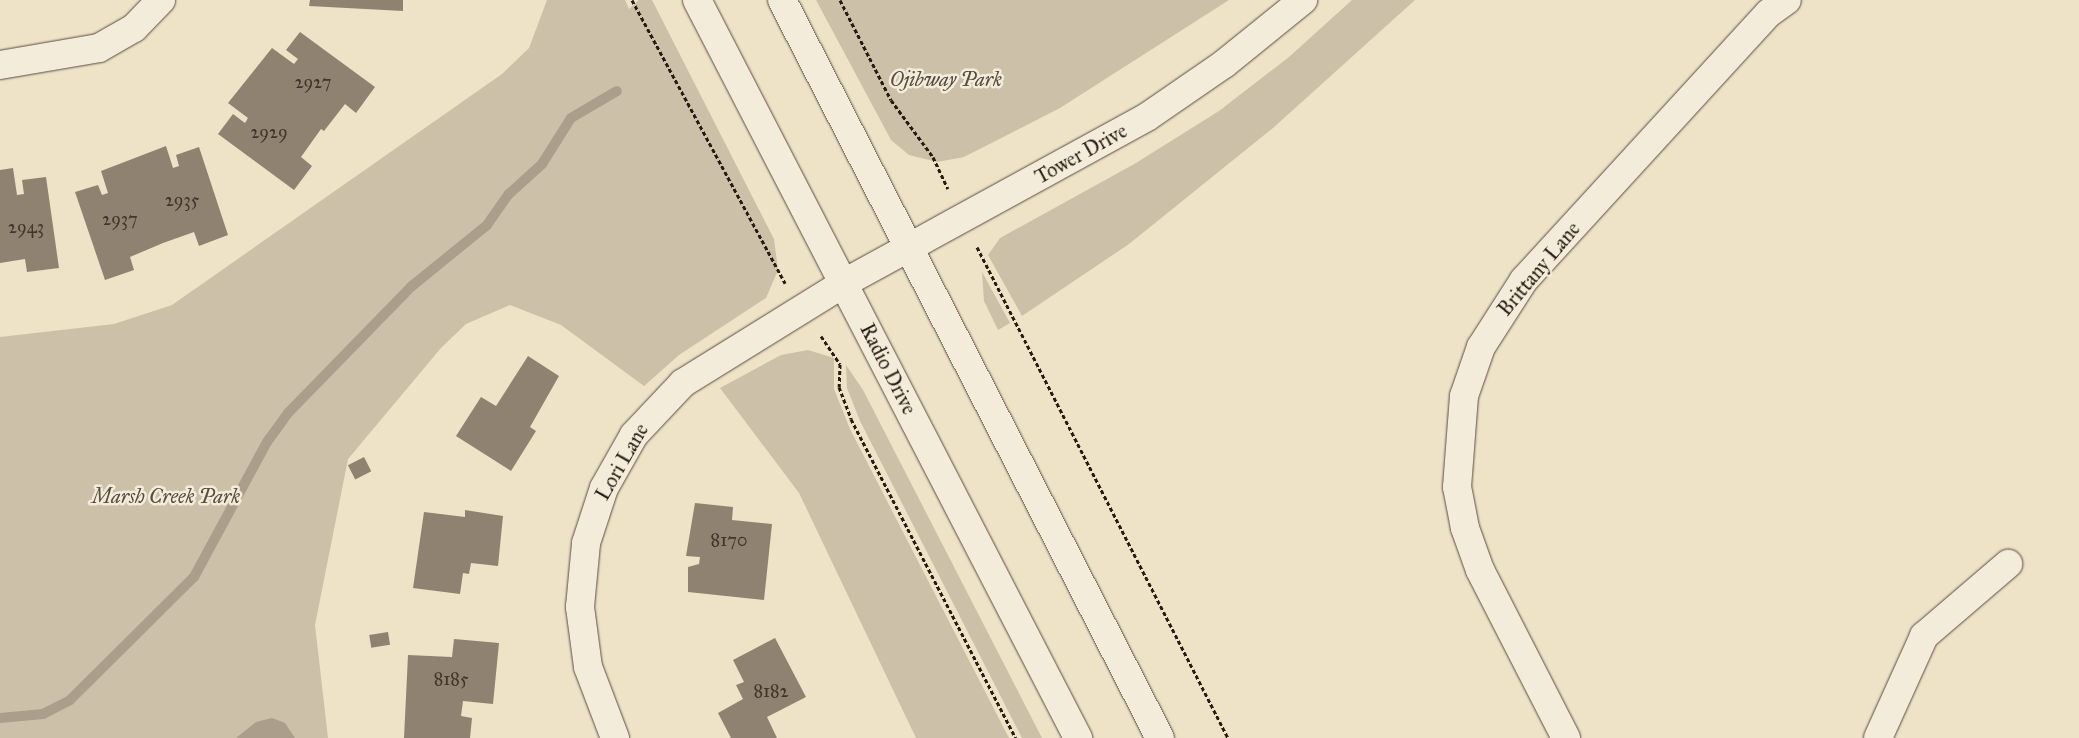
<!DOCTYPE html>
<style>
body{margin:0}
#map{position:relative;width:2079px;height:738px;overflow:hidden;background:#eee2c7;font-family:"IM FELL Great Primer",serif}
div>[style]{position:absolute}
.green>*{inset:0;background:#ccc0a8}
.water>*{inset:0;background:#ab9e8a}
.stream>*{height:10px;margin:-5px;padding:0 5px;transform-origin:5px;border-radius:5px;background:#ab9e8a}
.building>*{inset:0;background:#8f8271;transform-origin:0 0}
.path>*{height:3px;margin-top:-1.5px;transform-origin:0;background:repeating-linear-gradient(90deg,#281a13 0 4px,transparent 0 6.5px)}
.roads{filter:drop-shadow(0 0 1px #5a4c40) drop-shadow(0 0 1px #5a4c40)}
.minor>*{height:28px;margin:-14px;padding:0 14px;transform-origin:14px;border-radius:14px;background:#f4ecdb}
.tertiary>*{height:28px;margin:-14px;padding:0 14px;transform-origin:14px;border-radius:14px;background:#f4ecdb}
.secondary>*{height:28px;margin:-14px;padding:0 14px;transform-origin:14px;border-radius:14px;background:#f4ecdb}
span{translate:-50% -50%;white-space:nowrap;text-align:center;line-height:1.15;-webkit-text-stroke:5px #f4ecdb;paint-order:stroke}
.number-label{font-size:18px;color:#42342a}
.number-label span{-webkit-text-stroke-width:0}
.park-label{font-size:20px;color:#594c40;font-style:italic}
.street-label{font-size:20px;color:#281a13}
</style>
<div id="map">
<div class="green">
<i style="clip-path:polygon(547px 0,625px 0,629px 9px,639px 0,652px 0,774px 239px,778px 270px,766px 298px,679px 355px,644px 386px,561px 325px,510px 305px,466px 324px,441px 348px,348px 459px,315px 625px,328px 738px,0 738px,0 337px,114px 324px,172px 305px,502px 74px,529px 48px)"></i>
<i style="clip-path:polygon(816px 0,1229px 0,1060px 108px,964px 157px,937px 162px,909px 155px,891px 140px)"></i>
<i style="clip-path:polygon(1352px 0,1415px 0,1273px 128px,1129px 244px,1022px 316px,988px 255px,1000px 238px,1136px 163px,1219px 111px,1289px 57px)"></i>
<i style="clip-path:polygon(982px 272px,1010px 323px,998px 330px,984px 301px)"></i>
<i style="clip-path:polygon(808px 350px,834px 358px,834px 389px,850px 429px,1009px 738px,916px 738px,799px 493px,720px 388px,781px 355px)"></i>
<i style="clip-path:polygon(846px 365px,863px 390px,1042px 738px,1022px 738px,860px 421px,847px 388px)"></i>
</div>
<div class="water">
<i style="clip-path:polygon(272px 718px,285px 723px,295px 738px,236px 738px,256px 722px)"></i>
</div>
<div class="stream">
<i style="left:0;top:718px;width:43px;rotate:-5.3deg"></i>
<i style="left:43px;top:714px;width:30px;rotate:-27deg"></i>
<i style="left:70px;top:700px;width:175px;rotate:-44.8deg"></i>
<i style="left:194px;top:577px;width:153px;rotate:-61.6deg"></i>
<i style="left:267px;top:442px;width:36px;rotate:-54deg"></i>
<i style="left:288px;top:413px;width:177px;rotate:-45.7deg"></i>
<i style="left:412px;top:286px;width:97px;rotate:-39.1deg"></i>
<i style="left:487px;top:225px;width:38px;rotate:-55deg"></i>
<i style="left:509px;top:194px;width:45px;rotate:-42.3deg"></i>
<i style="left:542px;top:164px;width:54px;rotate:-57.8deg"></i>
<i style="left:571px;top:118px;width:53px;rotate:-30.4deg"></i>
</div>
<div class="building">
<i style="clip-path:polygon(310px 0,403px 0,403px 11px,309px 6px)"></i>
<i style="clip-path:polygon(300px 32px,375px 87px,356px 113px,345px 104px,324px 131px,321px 129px,301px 157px,312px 166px,294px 190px,218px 134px,233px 114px,245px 123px,248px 118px,228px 103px,272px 48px,294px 64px,298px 59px,286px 50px)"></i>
<i style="clip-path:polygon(166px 146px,173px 168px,179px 166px,176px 155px,199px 147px,228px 235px,199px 246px,194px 232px,163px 243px,130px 257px,134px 270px,105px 280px,75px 192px,98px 185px,102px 195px,108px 193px,101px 171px)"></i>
<i style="clip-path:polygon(13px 168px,17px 195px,24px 194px,22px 180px,46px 177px,59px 268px,27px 272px,25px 259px,0 263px,0 170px)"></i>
<i style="clip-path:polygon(528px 356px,559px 376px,530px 427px,536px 431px,511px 471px,456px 436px,481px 397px,496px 406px)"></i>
<i style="left:364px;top:457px;width:16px;height:18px;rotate:63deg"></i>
<i style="clip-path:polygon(695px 503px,733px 507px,732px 520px,772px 524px,764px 600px,688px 592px,688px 567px,699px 564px,700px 557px,686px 556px)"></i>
<i style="clip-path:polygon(465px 510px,503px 516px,498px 566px,471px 563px,469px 574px,463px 573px,460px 594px,413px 588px,424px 512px,465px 517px)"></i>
<i style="left:388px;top:632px;width:13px;height:19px;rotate:81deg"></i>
<i style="clip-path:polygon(775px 638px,806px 697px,767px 717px,777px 738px,731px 738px,718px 713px,743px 699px,736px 685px,744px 682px,733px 660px)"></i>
<i style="clip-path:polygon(454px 639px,499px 643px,493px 704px,463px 701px,461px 716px,472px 718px,470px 738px,404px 738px,408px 655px,452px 657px)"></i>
</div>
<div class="path">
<i style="left:632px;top:0;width:322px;rotate:61.6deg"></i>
<i style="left:840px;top:0;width:112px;rotate:63deg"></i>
<i style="left:891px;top:100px;width:71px;rotate:53.6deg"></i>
<i style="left:933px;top:157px;width:35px;rotate:65deg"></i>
<i style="left:977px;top:247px;width:551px;rotate:62.92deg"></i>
<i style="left:821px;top:336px;width:34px;rotate:56deg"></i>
<i style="left:840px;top:364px;width:23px;rotate:92deg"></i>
<i style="left:839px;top:387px;width:34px;rotate:69deg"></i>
<i style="left:851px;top:419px;width:359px;rotate:62.7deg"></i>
</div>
<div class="roads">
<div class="minor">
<i style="left:0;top:65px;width:100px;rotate:-9.7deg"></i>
<i style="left:99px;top:48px;width:40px;rotate:-29.7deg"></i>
<i style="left:134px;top:28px;width:39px;rotate:-46deg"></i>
<i style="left:615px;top:738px;width:76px;rotate:-110.8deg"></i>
<i style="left:588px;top:667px;width:61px;rotate:-97.6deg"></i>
<i style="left:580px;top:607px;width:64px;rotate:-84.6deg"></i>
<i style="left:586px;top:543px;width:58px;rotate:-71.9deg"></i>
<i style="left:604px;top:488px;width:61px;rotate:-60.5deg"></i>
<i style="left:634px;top:435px;width:71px;rotate:-46.7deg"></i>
<i style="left:683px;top:383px;width:190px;rotate:-31.8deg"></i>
<i style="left:1566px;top:738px;width:189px;rotate:-117.1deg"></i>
<i style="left:1480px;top:570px;width:45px;rotate:-109.7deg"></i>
<i style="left:1465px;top:528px;width:42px;rotate:-101deg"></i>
<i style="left:1457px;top:487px;width:91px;rotate:-85.6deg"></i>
<i style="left:1464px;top:396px;width:52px;rotate:-70.9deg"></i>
<i style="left:1481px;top:347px;width:80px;rotate:-57.3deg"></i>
<i style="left:1524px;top:280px;width:362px;rotate:-47.5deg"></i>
<i style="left:1769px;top:13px;width:22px;rotate:-36deg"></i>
<i style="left:1878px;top:738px;width:112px;rotate:-65.7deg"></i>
<i style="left:1924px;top:636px;width:111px;rotate:-40.6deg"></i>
</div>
<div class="tertiary">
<i style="left:844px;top:283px;width:345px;rotate:-28.7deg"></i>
<i style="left:1147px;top:117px;width:93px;rotate:-34.5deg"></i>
<i style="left:1224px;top:64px;width:102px;rotate:-39deg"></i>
</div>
<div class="secondary">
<i style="left:697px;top:0;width:831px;rotate:62.69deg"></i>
<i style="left:782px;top:0;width:829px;rotate:62.88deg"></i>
</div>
</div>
<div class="number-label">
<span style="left:313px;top:82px">2927</span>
<span style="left:269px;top:132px">2929</span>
<span style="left:182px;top:200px">2935</span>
<span style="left:120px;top:219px">2937</span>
<span style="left:26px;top:227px">2943</span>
<span style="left:729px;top:540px">8170</span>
<span style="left:451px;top:679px">8185</span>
<span style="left:771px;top:691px">8182</span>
</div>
<div class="park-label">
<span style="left:946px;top:79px">Ojibway Park</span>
<span style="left:166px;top:496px">Marsh Creek Park</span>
</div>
<div class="street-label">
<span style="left:1081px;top:154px;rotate:-29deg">Tower Drive</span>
<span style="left:1539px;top:269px;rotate:-50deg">Brittany Lane</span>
<span style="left:888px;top:369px;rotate:63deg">Radio Drive</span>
<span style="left:622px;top:462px;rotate:-60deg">Lori Lane</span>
</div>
</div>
